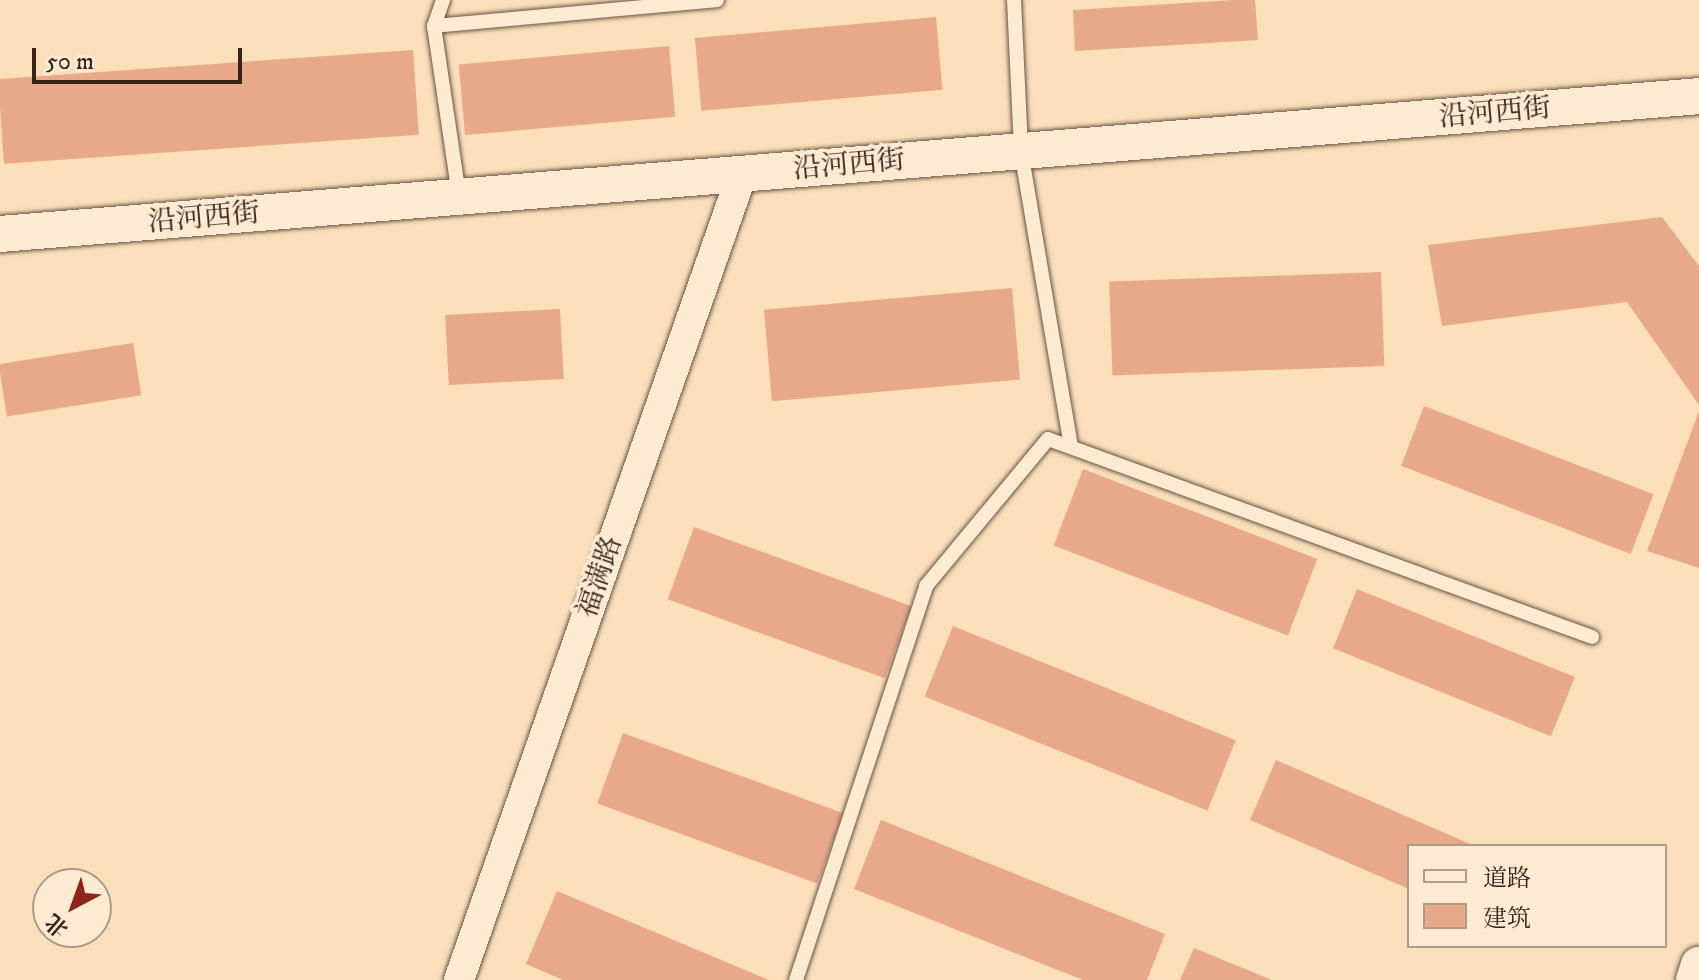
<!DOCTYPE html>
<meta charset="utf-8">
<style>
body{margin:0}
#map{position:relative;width:1699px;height:980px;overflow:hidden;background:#fadfba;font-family:"IM FELL DW Pica","Noto Serif SC",serif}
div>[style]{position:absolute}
.building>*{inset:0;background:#e8a98a;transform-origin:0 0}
.roads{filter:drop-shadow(0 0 2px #685341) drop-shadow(0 0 2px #685341)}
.service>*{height:14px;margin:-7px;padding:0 7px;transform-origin:7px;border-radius:7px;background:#fcead2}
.minor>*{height:30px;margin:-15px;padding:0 15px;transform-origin:15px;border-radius:15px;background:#fcead2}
.tertiary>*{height:36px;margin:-18px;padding:0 18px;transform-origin:18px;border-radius:18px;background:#fcead2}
span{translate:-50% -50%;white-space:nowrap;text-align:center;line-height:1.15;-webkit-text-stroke:7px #fcead2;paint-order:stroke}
.street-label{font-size:28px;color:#372419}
.legend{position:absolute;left:1407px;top:844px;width:260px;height:104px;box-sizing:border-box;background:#fcead2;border:2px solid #ad9b88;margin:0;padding:10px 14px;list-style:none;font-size:24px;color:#372419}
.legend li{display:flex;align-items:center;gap:16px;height:40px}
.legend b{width:40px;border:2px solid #ad9b88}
.north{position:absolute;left:32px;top:868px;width:80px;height:80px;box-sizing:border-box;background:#fcead2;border:2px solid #ad9b88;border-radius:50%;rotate:221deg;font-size:22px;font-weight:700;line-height:32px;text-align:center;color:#372419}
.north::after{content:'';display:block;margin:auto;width:28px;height:36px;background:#8f2418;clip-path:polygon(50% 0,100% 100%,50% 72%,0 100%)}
.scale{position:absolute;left:32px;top:48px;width:210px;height:36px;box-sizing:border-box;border:4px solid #372419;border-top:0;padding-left:10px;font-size:24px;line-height:28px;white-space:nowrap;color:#372419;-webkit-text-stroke:6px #fcead2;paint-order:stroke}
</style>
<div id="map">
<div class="building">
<i style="clip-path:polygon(1233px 0,1255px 0,1258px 40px,1075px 51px,1073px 10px)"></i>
<i style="left:936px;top:17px;width:73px;height:242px;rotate:85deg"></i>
<i style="left:669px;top:46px;width:71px;height:211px;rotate:85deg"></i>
<i style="left:413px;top:50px;width:85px;height:416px;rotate:86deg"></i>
<i style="clip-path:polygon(1662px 217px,1699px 266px,1699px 405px,1627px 302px,1442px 326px,1428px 245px)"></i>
<i style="left:1381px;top:272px;width:94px;height:272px;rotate:88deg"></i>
<i style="left:1012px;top:288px;width:92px;height:249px;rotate:85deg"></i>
<i style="left:560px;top:309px;width:70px;height:115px;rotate:87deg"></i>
<i style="left:133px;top:343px;width:53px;height:136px;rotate:81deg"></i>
<i style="left:1424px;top:406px;width:246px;height:64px;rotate:21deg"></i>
<i style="clip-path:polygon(1699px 411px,1699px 568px,1647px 551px)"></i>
<i style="left:1083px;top:469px;width:251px;height:82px;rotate:21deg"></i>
<i style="left:694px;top:527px;width:231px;height:77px;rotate:20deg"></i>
<i style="left:1357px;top:589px;width:235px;height:64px;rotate:22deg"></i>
<i style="left:953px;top:626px;width:305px;height:76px;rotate:22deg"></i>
<i style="left:623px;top:733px;width:234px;height:75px;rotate:20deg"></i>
<i style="clip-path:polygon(1276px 760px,1475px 846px,1409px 846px,1409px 889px,1250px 820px)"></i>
<i style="clip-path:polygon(881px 820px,1165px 934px,1147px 980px,1083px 980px,854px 889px)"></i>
<i style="clip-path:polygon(557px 891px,769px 980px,563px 980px,526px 964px)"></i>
<i style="clip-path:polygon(1194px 948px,1272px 980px,1180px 980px)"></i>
</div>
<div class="roads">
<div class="service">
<i style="left:443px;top:0;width:28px;rotate:109deg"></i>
<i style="left:434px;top:26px;width:172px;rotate:81.6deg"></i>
<i style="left:1014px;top:0;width:151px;rotate:87.3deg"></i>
<i style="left:1021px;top:151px;width:300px;rotate:80.4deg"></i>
<i style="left:434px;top:26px;width:284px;rotate:-5.2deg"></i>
<i style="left:796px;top:980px;width:415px;rotate:-71.7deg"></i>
<i style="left:926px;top:586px;width:191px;rotate:-50.3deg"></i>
<i style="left:1048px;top:439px;width:579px;rotate:20deg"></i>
</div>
<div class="minor">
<i style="left:459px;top:980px;width:854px;rotate:-70.65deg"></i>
</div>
<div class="tertiary">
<i style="left:0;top:234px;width:1705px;rotate:-4.64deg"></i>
<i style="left:1694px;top:980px;width:16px;rotate:-72deg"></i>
</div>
</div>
<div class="street-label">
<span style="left:1495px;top:113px;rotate:-5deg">沿河西街</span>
<span style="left:849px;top:165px;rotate:-5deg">沿河西街</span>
<span style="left:204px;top:218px;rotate:-5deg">沿河西街</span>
<span style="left:600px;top:577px;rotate:-71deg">福满路</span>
</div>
<ul class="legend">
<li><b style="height:10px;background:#fcead2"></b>道路</li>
<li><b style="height:22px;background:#e8a98a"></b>建筑</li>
</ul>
<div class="north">北</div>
<div class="scale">50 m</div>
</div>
